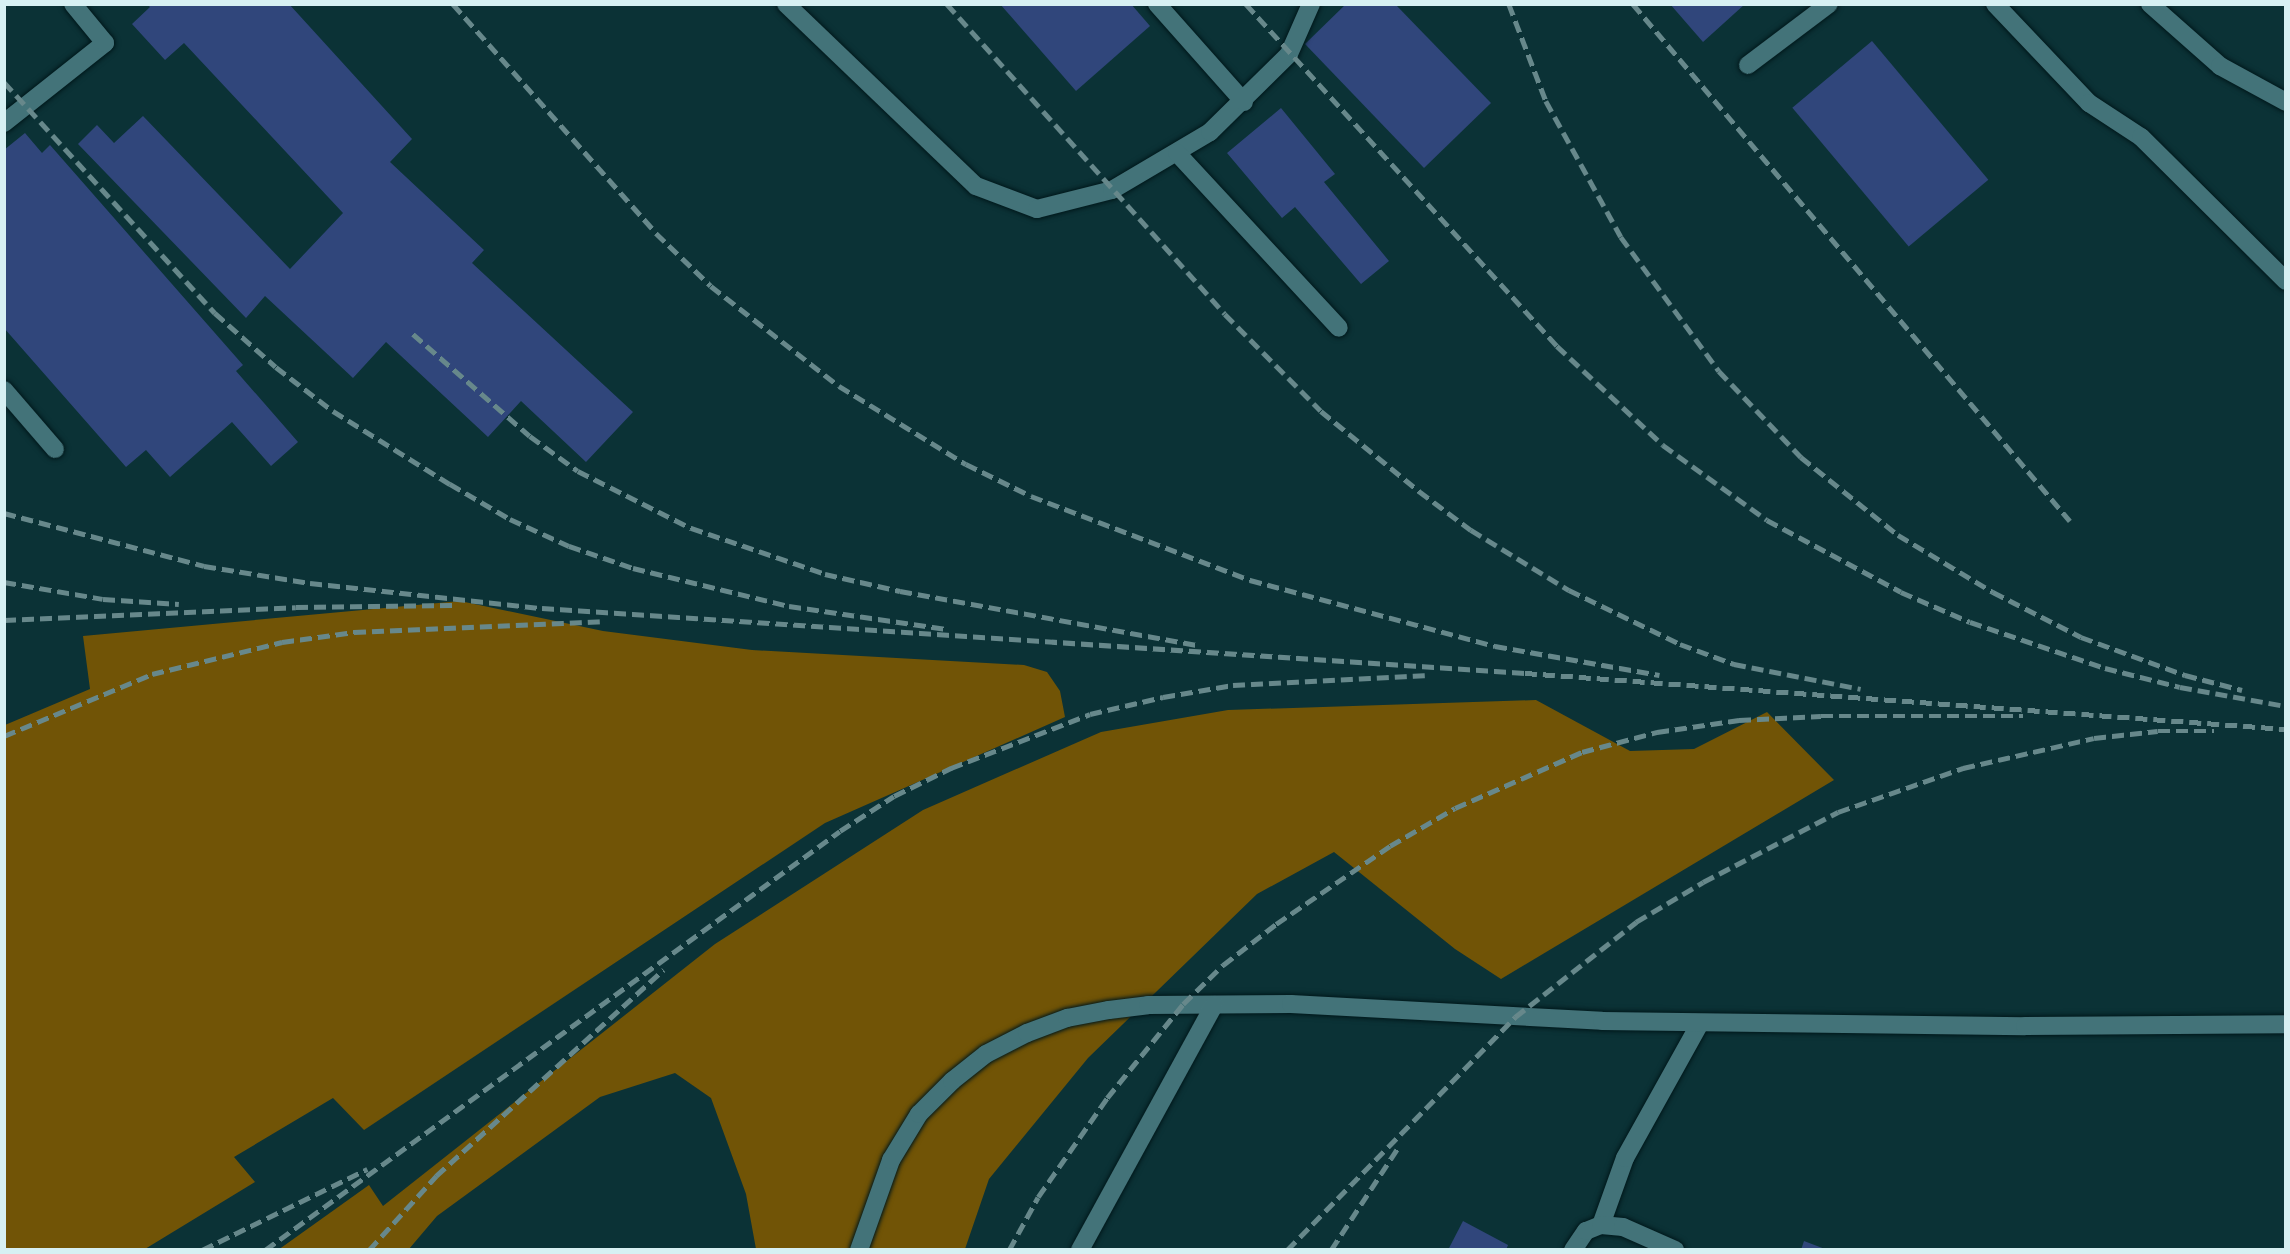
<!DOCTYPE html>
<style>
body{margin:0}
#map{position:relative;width:2290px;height:1254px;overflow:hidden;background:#0b3236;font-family:Montserrat,sans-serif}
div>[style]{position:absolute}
.forest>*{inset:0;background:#715406}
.building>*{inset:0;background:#30467b;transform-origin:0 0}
.roads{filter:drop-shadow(0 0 2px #01181b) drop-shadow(0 0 2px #01181b)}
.lane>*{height:18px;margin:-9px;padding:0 9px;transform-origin:9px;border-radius:9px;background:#437379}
.rail>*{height:4.5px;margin-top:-2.25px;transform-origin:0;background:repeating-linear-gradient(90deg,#67888b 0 12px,transparent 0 18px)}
span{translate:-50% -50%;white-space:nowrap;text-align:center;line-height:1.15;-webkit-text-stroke:4.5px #0b3236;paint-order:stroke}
.frame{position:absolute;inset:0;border:6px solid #d7f0f3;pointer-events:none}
</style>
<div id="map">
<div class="forest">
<i style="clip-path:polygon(460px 601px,603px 631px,752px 650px,1024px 665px,1047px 672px,1060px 691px,1065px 717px,825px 823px,364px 1130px,333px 1098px,234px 1157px,255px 1182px,145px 1249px,5px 1249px,5px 725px,90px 689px,83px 636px)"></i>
<i style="clip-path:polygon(1536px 700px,1630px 751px,1694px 749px,1767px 712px,1834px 780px,1501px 979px,1455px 949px,1334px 852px,1257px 894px,1088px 1058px,989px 1179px,965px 1249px,756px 1249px,746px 1194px,711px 1098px,675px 1073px,600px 1097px,437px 1216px,409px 1249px,278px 1250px,369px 1185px,383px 1206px,715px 944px,923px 810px,1101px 732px,1228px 710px)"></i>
</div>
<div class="building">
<i style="clip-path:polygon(147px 4px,289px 4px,412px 139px,390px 162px,484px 250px,472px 263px,633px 412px,586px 462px,521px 401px,488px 437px,386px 342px,353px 378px,265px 296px,246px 318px,78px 144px,97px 125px,114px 143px,143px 116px,290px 269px,343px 213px,184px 43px,165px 60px,132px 24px,150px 7px)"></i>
<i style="clip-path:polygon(1000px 4px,1131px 4px,1150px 26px,1076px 91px)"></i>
<i style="clip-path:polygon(1346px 4px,1395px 4px,1491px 103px,1424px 168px,1305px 44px)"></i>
<i style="clip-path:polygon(1670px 4px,1745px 4px,1703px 42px)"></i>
<i style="left:1872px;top:41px;width:181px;height:104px;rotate:50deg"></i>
<i style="clip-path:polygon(1281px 108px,1335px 174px,1324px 182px,1389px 261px,1361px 284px,1295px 207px,1282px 218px,1227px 153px)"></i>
<i style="clip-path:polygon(25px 133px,42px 153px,50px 145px,243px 365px,236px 371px,298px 442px,271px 466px,232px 422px,170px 477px,146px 450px,126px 467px,4px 328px,4px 150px)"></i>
<i style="clip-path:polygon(1463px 1221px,1508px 1245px,1506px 1250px,1448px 1250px)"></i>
<i style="clip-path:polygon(1804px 1241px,1825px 1249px,1825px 1250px,1801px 1250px)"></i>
</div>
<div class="roads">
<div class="lane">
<i style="left:786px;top:4px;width:263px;rotate:43.8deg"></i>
<i style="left:976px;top:186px;width:65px;rotate:20.7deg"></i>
<i style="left:1037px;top:209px;width:77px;rotate:-14.2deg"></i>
<i style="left:1112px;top:190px;width:114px;rotate:-30.6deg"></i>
<i style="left:1210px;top:132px;width:111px;rotate:-44.6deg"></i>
<i style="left:1289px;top:54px;width:55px;rotate:-66.3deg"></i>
<i style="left:1157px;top:4px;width:131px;rotate:48.4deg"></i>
<i style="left:1995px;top:4px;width:137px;rotate:46.5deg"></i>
<i style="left:2089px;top:103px;width:62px;rotate:33.2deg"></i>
<i style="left:2141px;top:137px;width:204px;rotate:44.8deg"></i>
<i style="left:2150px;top:4px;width:94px;rotate:41.5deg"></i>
<i style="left:2220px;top:66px;width:75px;rotate:28.6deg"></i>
<i style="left:1748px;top:65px;width:101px;rotate:-37deg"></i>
<i style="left:4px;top:123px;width:129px;rotate:-38.4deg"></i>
<i style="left:105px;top:43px;width:50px;rotate:-129.4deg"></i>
<i style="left:1177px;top:153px;width:238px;rotate:47.2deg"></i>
<i style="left:4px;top:390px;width:78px;rotate:49.2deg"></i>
<i style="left:1601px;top:1225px;width:71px;rotate:-70.3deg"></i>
<i style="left:1625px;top:1158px;width:154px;rotate:-60.9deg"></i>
<i style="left:859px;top:1250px;width:96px;rotate:-70.4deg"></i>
<i style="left:891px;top:1160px;width:54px;rotate:-58.7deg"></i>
<i style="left:919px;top:1114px;width:47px;rotate:-45deg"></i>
<i style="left:952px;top:1081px;width:43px;rotate:-38.5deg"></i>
<i style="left:986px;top:1054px;width:46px;rotate:-27.1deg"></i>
<i style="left:1027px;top:1033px;width:43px;rotate:-20.6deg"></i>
<i style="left:1067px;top:1018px;width:43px;rotate:-10.8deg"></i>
<i style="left:1109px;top:1010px;width:39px;rotate:-7deg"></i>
<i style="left:1148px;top:1005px;width:143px;rotate:-0.4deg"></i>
<i style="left:1291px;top:1004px;width:311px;rotate:3.1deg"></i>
<i style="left:1602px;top:1021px;width:423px;rotate:0.7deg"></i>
<i style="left:2025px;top:1026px;width:261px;rotate:-0.4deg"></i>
<i style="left:1080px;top:1250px;width:279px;rotate:-61.3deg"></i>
<i style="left:1573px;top:1250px;width:23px;rotate:-56deg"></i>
<i style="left:1586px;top:1231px;width:16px;rotate:-22deg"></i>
<i style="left:1601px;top:1225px;width:22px;rotate:5deg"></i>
<i style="left:1623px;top:1227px;width:57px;rotate:23.9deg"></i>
</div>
</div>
<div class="rail">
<i style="left:453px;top:4px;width:306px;rotate:48.4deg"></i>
<i style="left:656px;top:233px;width:76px;rotate:43.9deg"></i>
<i style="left:711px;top:286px;width:162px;rotate:38deg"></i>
<i style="left:839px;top:386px;width:149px;rotate:31.6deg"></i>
<i style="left:966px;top:464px;width:72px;rotate:26.2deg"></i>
<i style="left:1031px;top:496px;width:235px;rotate:21deg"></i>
<i style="left:1250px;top:580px;width:254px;rotate:15.1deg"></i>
<i style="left:1495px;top:646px;width:167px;rotate:10deg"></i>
<i style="left:947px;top:4px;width:416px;rotate:48.1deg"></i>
<i style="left:1225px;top:314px;width:136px;rotate:45.3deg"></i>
<i style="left:1321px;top:411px;width:127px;rotate:39.2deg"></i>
<i style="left:1419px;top:491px;width:65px;rotate:36.9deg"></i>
<i style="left:1471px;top:530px;width:115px;rotate:31.5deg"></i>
<i style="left:1569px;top:590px;width:123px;rotate:25.9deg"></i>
<i style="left:1680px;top:644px;width:58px;rotate:20.3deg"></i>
<i style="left:1734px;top:664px;width:129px;rotate:11.1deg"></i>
<i style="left:1246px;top:4px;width:462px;rotate:47.7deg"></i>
<i style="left:1557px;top:346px;width:145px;rotate:43deg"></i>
<i style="left:1663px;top:445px;width:128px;rotate:35.8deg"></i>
<i style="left:1767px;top:520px;width:152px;rotate:28.2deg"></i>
<i style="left:1901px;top:592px;width:75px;rotate:23.5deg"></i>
<i style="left:1970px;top:622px;width:143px;rotate:18.8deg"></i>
<i style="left:2105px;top:668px;width:77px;rotate:14.2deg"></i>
<i style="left:2180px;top:687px;width:108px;rotate:10.2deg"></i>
<i style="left:1509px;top:4px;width:104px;rotate:69.1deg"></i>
<i style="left:1546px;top:101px;width:155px;rotate:61.1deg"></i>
<i style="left:1621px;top:237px;width:166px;rotate:53.8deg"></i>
<i style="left:1719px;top:371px;width:119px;rotate:46.4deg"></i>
<i style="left:1801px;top:457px;width:124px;rotate:38.8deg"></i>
<i style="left:1898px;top:535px;width:111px;rotate:31deg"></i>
<i style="left:1993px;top:592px;width:99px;rotate:27.1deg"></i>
<i style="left:2081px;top:637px;width:111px;rotate:20.1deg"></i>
<i style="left:2185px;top:675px;width:59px;rotate:14.7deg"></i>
<i style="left:1633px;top:4px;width:677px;rotate:49.79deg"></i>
<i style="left:4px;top:82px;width:313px;rotate:47.6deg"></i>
<i style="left:215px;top:313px;width:81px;rotate:41.5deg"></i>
<i style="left:276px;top:367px;width:72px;rotate:37.7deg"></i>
<i style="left:333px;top:411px;width:138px;rotate:32deg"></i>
<i style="left:450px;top:484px;width:69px;rotate:30.3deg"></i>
<i style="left:510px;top:519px;width:65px;rotate:24.6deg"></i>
<i style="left:569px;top:546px;width:68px;rotate:19deg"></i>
<i style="left:633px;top:568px;width:161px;rotate:13.7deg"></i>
<i style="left:789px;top:606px;width:159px;rotate:8.3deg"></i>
<i style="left:413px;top:334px;width:155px;rotate:41.1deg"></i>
<i style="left:530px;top:436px;width:59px;rotate:36.1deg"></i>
<i style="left:578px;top:471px;width:127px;rotate:26.8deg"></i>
<i style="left:691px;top:528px;width:142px;rotate:18.9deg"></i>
<i style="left:825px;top:574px;width:77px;rotate:12.8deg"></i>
<i style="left:900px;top:591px;width:303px;rotate:10.3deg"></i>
<i style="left:4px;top:513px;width:207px;rotate:14.8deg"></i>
<i style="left:204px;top:566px;width:107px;rotate:9.1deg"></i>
<i style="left:310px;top:583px;width:233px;rotate:6.2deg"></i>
<i style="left:542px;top:608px;width:985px;rotate:3.78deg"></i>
<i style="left:1525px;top:673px;width:763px;rotate:4.21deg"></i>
<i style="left:4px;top:582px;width:100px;rotate:9.7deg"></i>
<i style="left:103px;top:599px;width:76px;rotate:3.8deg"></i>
<i style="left:4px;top:620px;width:292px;rotate:-2.5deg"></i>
<i style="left:296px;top:607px;width:156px;rotate:-0.7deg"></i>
<i style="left:4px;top:736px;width:160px;rotate:-22.7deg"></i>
<i style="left:152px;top:674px;width:134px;rotate:-13.8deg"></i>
<i style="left:282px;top:642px;width:73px;rotate:-7.9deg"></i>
<i style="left:354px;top:632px;width:249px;rotate:-2.5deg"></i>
<i style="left:202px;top:1250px;width:184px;rotate:-26.1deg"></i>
<i style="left:265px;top:1250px;width:711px;rotate:-36.08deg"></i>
<i style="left:840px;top:831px;width:64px;rotate:-32.9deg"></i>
<i style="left:894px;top:796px;width:64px;rotate:-26.2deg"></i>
<i style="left:951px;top:768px;width:149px;rotate:-21.2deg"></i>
<i style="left:1090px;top:714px;width:75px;rotate:-13.1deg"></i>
<i style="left:1163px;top:697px;width:71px;rotate:-9.7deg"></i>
<i style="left:1233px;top:685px;width:196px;rotate:-2.9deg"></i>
<i style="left:369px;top:1250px;width:100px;rotate:-47.8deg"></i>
<i style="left:436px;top:1176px;width:307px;rotate:-42.2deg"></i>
<i style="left:1009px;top:1250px;width:60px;rotate:-61.3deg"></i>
<i style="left:1038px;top:1197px;width:121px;rotate:-55.1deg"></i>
<i style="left:1107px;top:1098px;width:121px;rotate:-51deg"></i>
<i style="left:1183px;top:1004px;width:56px;rotate:-44.3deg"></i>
<i style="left:1223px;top:965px;width:67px;rotate:-37.7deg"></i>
<i style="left:1276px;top:924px;width:138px;rotate:-34.4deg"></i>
<i style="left:1390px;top:846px;width:75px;rotate:-30.3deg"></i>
<i style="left:1455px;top:808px;width:139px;rotate:-23.8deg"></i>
<i style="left:1582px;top:752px;width:78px;rotate:-14.9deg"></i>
<i style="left:1657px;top:732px;width:83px;rotate:-8.3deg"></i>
<i style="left:1739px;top:720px;width:82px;rotate:-2.8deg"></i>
<i style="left:1821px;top:716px;width:202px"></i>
<i style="left:1287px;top:1250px;width:326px;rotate:-45.6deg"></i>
<i style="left:1515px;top:1017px;width:154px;rotate:-38.1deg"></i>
<i style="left:1636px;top:922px;width:78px;rotate:-30.8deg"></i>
<i style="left:1703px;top:882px;width:152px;rotate:-27.4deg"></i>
<i style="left:1838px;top:812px;width:133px;rotate:-19.4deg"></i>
<i style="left:1963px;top:768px;width:134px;rotate:-12.9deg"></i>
<i style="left:2094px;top:738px;width:64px;rotate:-6.2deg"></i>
<i style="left:2158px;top:731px;width:56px"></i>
<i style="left:1331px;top:1250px;width:124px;rotate:-56.8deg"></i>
</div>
<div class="frame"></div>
</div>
